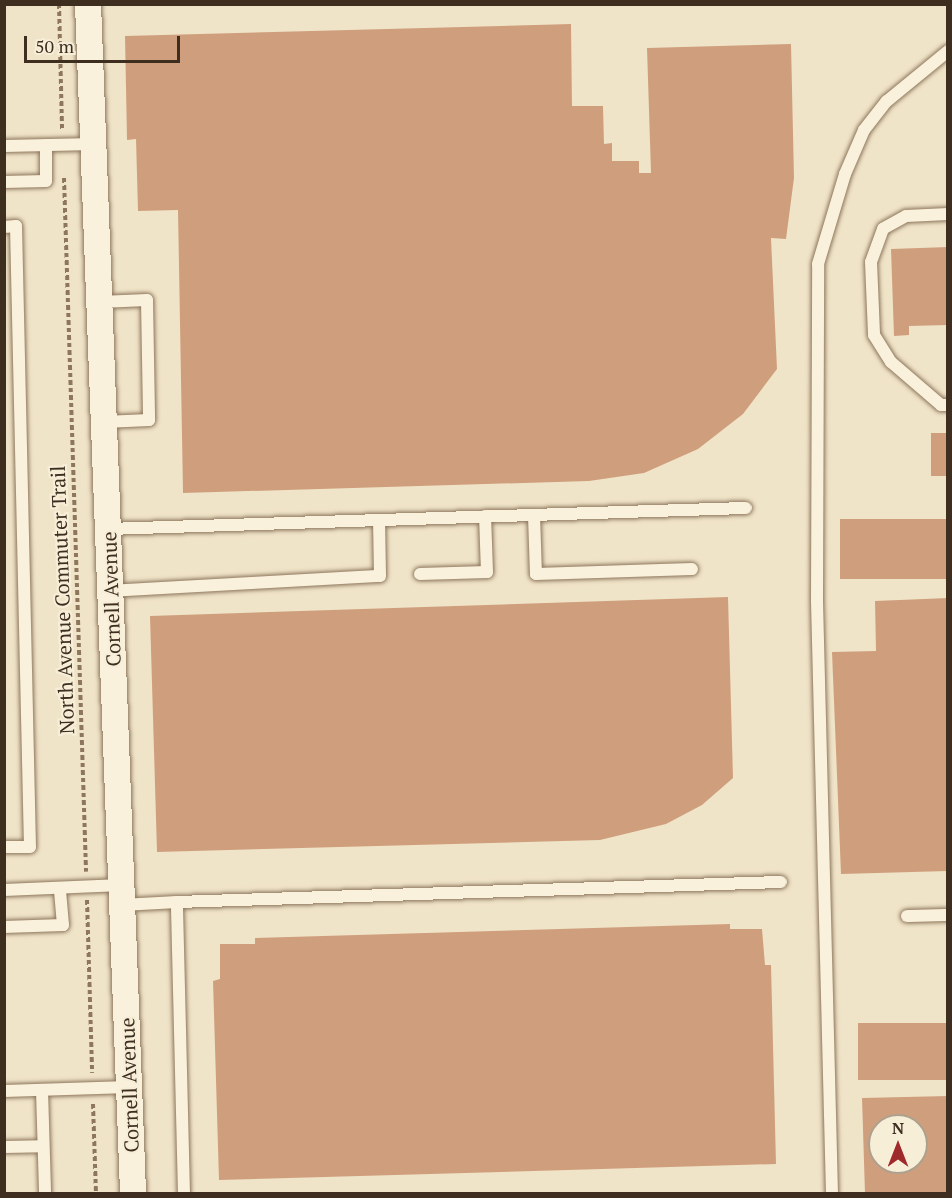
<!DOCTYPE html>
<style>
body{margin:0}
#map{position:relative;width:952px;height:1198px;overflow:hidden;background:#f0e4c8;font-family:"PT Serif",serif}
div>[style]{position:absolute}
.building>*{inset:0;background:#cf9f7d;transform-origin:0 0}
.path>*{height:4px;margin-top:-2px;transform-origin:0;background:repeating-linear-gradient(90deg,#8d765c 0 4.5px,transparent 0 7.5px)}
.roads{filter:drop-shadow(0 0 2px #8d765c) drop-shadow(0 0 2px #8d765c)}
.lane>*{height:12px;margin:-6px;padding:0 6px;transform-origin:6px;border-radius:6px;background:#faf1dc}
.street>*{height:26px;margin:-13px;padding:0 13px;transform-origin:13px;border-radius:13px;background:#faf1dc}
span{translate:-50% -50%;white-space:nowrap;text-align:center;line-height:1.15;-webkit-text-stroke:4.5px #f7eed8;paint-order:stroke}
.street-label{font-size:20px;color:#3d2e20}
.frame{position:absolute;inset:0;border:6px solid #3d2e20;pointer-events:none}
.north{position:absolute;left:868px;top:1114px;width:60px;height:60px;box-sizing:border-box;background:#f7eed8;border:2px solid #ada18e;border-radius:50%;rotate:0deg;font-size:16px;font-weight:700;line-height:24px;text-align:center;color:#3d2e20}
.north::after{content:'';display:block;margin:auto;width:21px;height:27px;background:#9e2a2b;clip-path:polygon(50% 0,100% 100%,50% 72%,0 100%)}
.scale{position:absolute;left:24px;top:36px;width:156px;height:27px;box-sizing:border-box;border:3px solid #3d2e20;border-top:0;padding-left:8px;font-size:18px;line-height:21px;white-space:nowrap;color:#3d2e20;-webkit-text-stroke:4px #f7eed8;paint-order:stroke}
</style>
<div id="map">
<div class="building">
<i style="clip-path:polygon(571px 24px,572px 106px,603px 106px,604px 144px,612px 143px,612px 161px,639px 161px,639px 173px,651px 173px,647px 48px,791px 44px,794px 178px,786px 239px,771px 238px,777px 369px,743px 414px,698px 449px,644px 473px,589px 481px,183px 493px,178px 210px,138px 211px,136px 139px,127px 140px,125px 36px)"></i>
<i style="clip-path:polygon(948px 247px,948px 325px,909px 326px,909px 335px,894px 336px,891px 249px)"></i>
<i style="left:931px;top:433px;width:17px;height:43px"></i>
<i style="left:948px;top:519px;width:60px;height:108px;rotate:90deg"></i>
<i style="clip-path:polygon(728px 597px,733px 778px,702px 805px,666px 824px,600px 840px,157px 852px,150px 616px)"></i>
<i style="clip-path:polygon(948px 598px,948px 871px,841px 874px,832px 652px,876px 651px,875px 601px)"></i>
<i style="clip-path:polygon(730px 924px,730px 929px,762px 929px,765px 965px,771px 965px,776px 1164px,219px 1180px,213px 981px,220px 979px,220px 944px,255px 944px,255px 938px)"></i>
<i style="left:948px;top:1023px;width:57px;height:90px;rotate:90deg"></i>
<i style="clip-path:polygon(evenodd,948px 1096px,948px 1194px,865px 1194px,862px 1098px,948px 1096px,880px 1126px,916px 1126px,916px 1162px,880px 1162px,880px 1126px)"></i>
</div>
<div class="path">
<i style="left:59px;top:4px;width:127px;rotate:88.6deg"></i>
<i style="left:64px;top:178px;width:694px;rotate:88.18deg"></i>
<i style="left:87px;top:900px;width:173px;rotate:88.3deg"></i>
<i style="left:93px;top:1104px;width:90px;rotate:88.1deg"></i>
</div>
<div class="roads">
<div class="lane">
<i style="left:4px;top:146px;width:90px;rotate:-1.3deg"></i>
<i style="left:4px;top:182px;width:42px;rotate:-1.4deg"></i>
<i style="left:46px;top:181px;width:36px;rotate:-90deg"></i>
<i style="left:948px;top:214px;width:42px;rotate:177.3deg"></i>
<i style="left:906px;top:216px;width:26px;rotate:151deg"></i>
<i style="left:883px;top:229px;width:35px;rotate:110deg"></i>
<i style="left:871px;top:262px;width:73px;rotate:87.6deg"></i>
<i style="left:874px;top:335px;width:32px;rotate:58deg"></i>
<i style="left:891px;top:362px;width:66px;rotate:40.7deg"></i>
<i style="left:941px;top:405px;width:7px"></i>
<i style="left:4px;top:227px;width:12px;rotate:-5deg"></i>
<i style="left:16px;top:226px;width:621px;rotate:88.71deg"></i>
<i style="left:30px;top:847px;width:26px;rotate:180deg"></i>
<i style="left:100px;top:302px;width:47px;rotate:-2.4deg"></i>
<i style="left:147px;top:300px;width:120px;rotate:89deg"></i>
<i style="left:149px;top:420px;width:45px;rotate:177.5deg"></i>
<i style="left:534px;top:515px;width:59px;rotate:88.1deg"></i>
<i style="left:536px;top:574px;width:156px;rotate:-1.8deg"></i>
<i style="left:108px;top:529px;width:638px;rotate:-1.89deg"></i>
<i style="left:420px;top:574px;width:67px;rotate:-1.7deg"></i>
<i style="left:487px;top:572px;width:56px;rotate:-92deg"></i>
<i style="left:110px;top:591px;width:270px;rotate:-3.2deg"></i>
<i style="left:380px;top:576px;width:56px;rotate:-91deg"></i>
<i style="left:4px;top:890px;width:118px;rotate:-2.4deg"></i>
<i style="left:122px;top:905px;width:55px;rotate:-3.1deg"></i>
<i style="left:907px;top:916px;width:41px;rotate:-1.4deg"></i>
<i style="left:4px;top:927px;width:59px;rotate:-1.9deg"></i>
<i style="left:63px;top:925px;width:37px;rotate:-95deg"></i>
<i style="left:42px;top:1090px;width:104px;rotate:88.3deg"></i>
<i style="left:4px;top:1091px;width:125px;rotate:-1.8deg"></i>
<i style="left:4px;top:1147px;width:39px;rotate:-1deg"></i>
<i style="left:184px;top:1194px;width:292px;rotate:-91.4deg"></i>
<i style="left:177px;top:902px;width:604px;rotate:-1.9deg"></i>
<i style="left:832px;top:1194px;width:594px;rotate:-91.45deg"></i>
<i style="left:817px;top:600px;width:336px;rotate:-89.8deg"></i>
<i style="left:818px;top:264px;width:94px;rotate:-73.3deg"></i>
<i style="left:845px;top:174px;width:48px;rotate:-66.6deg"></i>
<i style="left:864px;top:130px;width:37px;rotate:-52deg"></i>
<i style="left:887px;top:101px;width:79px;rotate:-39.3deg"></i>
</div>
<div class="street">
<i style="left:88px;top:4px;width:1191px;rotate:87.83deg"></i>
</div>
</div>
<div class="street-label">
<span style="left:111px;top:599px;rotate:-92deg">Cornell Avenue</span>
<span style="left:62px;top:600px;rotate:-92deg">North Avenue Commuter Trail</span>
<span style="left:129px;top:1085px;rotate:-92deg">Cornell Avenue</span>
</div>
<div class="frame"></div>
<div class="north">N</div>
<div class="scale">50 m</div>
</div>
